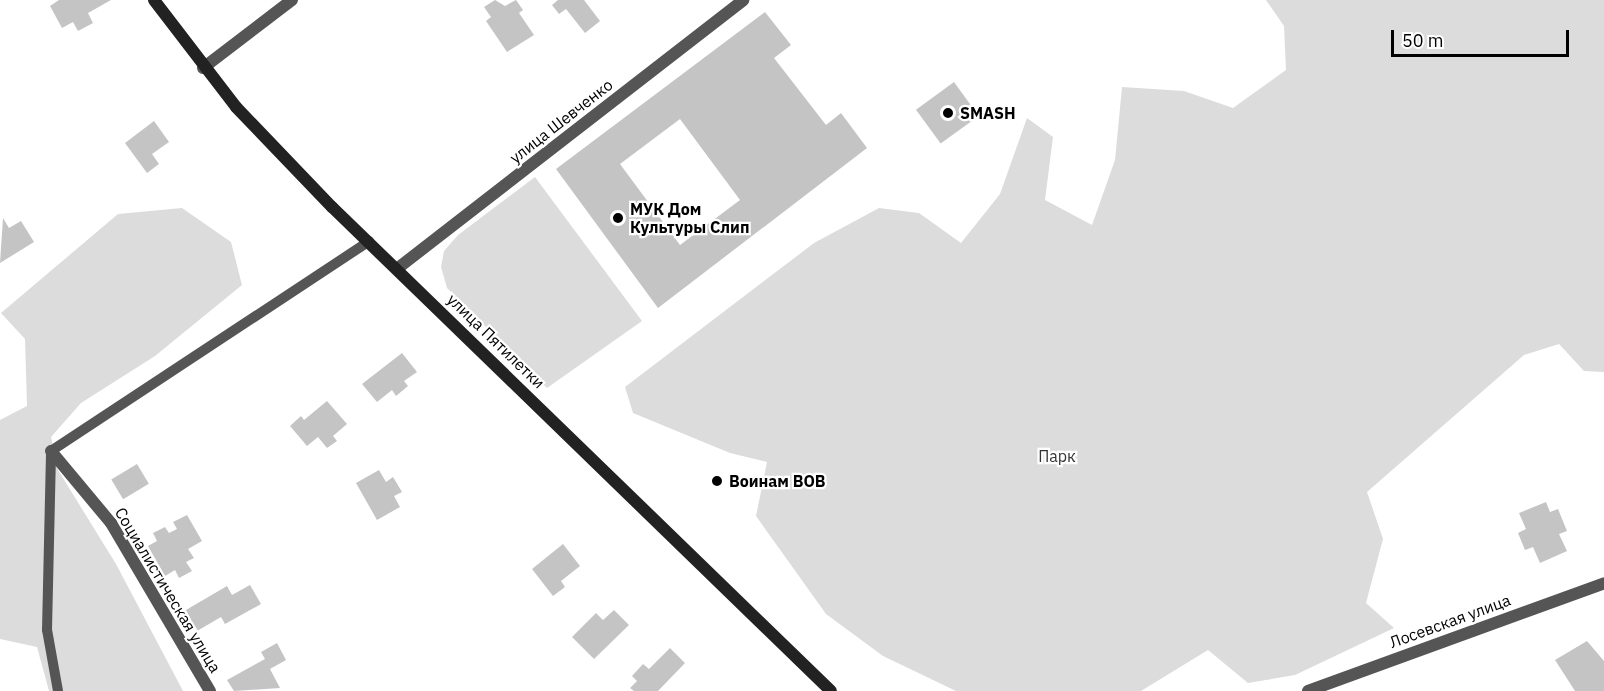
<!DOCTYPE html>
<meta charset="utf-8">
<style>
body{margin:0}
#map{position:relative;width:1604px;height:691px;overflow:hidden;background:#fff;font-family:"IBM Plex Sans",sans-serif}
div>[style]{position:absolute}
.green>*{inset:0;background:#dcdcdc}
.building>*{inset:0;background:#c4c4c4;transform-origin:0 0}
.service>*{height:10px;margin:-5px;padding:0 5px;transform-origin:5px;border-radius:5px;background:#555}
.minor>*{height:12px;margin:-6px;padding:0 6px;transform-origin:6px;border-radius:6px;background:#555}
.secondary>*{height:12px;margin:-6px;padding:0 6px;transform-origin:6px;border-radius:6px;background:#222}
.dots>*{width:16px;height:16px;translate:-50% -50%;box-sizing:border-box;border:3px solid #fff;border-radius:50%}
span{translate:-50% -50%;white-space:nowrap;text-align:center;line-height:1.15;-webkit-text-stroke:4.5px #fff;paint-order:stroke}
.poi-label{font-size:16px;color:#000;font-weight:700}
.left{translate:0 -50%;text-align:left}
.street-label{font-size:16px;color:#000}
.park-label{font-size:16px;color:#333}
.scale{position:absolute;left:1391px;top:30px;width:178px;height:27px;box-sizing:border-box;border:3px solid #000;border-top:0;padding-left:8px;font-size:18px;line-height:21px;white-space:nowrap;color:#000;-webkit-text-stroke:4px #fff;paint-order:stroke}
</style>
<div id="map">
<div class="green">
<i style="clip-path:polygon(1266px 0,1604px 0,1604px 372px,1584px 371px,1559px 344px,1524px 355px,1367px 492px,1383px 539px,1366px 603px,1394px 628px,1295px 675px,1248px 683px,1208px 650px,1141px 691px,956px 691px,883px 656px,826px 614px,756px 516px,767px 462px,730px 453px,633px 413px,625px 387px,814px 243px,879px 208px,919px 213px,961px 243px,1000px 194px,1027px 118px,1053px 137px,1045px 200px,1092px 225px,1115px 160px,1122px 87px,1184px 91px,1233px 108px,1286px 70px,1284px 26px)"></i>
<i style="clip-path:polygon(535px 177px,642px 321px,547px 388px,447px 288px,441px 267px,444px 251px,458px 235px)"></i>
<i style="clip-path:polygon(182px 208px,231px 242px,242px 285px,155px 356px,81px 403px,51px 437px,58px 470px,116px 564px,183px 691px,49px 691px,37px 647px,0 639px,0 420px,27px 406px,25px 339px,1px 313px,118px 214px)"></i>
</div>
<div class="building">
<i style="clip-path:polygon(59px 0,111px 0,88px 13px,93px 23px,78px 31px,73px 22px,62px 28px,50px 6px)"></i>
<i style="clip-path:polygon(495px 0,505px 6px,516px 0,523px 10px,519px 13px,534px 35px,507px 52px,486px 21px,491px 17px,484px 7px)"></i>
<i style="clip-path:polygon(558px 0,584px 0,600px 21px,585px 33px,566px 9px,559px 14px,552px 5px)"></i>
<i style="clip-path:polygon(evenodd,765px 12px,791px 45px,774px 58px,826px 125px,841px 113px,867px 148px,658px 308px,556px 169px,765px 12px,680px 119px,740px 200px,680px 245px,620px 164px,680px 119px)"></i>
<i style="left:954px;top:82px;width:42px;height:47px;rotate:54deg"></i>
<i style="clip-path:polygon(154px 121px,169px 142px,152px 154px,159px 164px,147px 173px,125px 143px)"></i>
<i style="clip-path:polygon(3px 218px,9px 228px,21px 221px,34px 242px,0 263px)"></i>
<i style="clip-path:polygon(402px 353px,417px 372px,404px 381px,408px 386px,396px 396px,392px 390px,377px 402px,362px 384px)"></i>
<i style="clip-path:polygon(327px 401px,347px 424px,333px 436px,337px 441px,327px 448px,318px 437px,307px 446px,290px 426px,301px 416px,304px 420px)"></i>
<i style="left:137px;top:464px;width:23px;height:30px;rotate:59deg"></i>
<i style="clip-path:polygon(379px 470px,386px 482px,393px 477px,402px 492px,394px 496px,400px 507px,377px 520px,356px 483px)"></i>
<i style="clip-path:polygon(1546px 502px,1550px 512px,1558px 509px,1567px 531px,1559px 534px,1567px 551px,1540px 563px,1533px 547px,1525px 550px,1518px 533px,1526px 529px,1519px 513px)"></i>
<i style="clip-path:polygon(187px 515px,202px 541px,188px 549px,194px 558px,186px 562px,192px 571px,179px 578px,175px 570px,165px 576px,148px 546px,157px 541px,153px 533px,165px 527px,169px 533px,177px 529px,173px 522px)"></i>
<i style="clip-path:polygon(563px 544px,580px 566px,561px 581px,565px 587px,553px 596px,532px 569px)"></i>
<i style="clip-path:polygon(250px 585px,261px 604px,225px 624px,221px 617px,197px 631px,186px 610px,227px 586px,232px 595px)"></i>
<i style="clip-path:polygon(614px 610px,629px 625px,594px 659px,572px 637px,596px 613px,603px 620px)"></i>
<i style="clip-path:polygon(1587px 641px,1604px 661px,1604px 691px,1575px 691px,1555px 660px)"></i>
<i style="clip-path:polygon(277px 643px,286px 660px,270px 669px,280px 688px,234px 691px,227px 680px,265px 659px,261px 652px)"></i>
<i style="clip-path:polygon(670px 648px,685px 663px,658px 691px,634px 691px,630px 688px,637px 681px,632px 676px,643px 664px,649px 669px)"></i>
</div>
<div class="service">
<i style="left:58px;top:691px;width:62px;rotate:-100.2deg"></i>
<i style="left:47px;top:630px;width:179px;rotate:-88.7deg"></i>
<i style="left:51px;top:451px;width:381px;rotate:-33.4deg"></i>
</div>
<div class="minor">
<i style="left:203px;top:68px;width:112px;rotate:-37.4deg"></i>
<i style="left:398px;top:268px;width:437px;rotate:-37.8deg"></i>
<i style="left:51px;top:451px;width:94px;rotate:50.2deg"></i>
<i style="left:111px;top:523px;width:195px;rotate:59.5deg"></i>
<i style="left:1308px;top:691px;width:315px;rotate:-20deg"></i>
</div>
<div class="secondary">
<i style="left:154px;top:0;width:135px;rotate:52.5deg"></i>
<i style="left:236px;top:107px;width:139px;rotate:46.2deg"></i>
<i style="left:332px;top:207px;width:695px;rotate:44.13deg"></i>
</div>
<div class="dots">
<i style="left:948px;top:113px;background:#000"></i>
<i style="left:618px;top:218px;background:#000"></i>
<i style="left:717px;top:481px;background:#000"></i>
</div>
<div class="poi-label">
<span class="left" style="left:960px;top:113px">SMASH</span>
<span class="left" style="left:630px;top:218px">МУК Дом<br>Культуры Слип</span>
<span class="left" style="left:729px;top:481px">Воинам ВОВ</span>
</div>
<div class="street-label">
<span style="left:561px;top:121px;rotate:-38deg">улица Шевченко</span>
<span style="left:496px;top:341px;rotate:44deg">улица Пятилетки</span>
<span style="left:168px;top:590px;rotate:59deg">Социалистическая улица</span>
<span style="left:1450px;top:621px;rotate:-20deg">Лосевская улица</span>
</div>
<div class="park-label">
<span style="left:1057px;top:456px">Парк</span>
</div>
<div class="scale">50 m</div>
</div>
